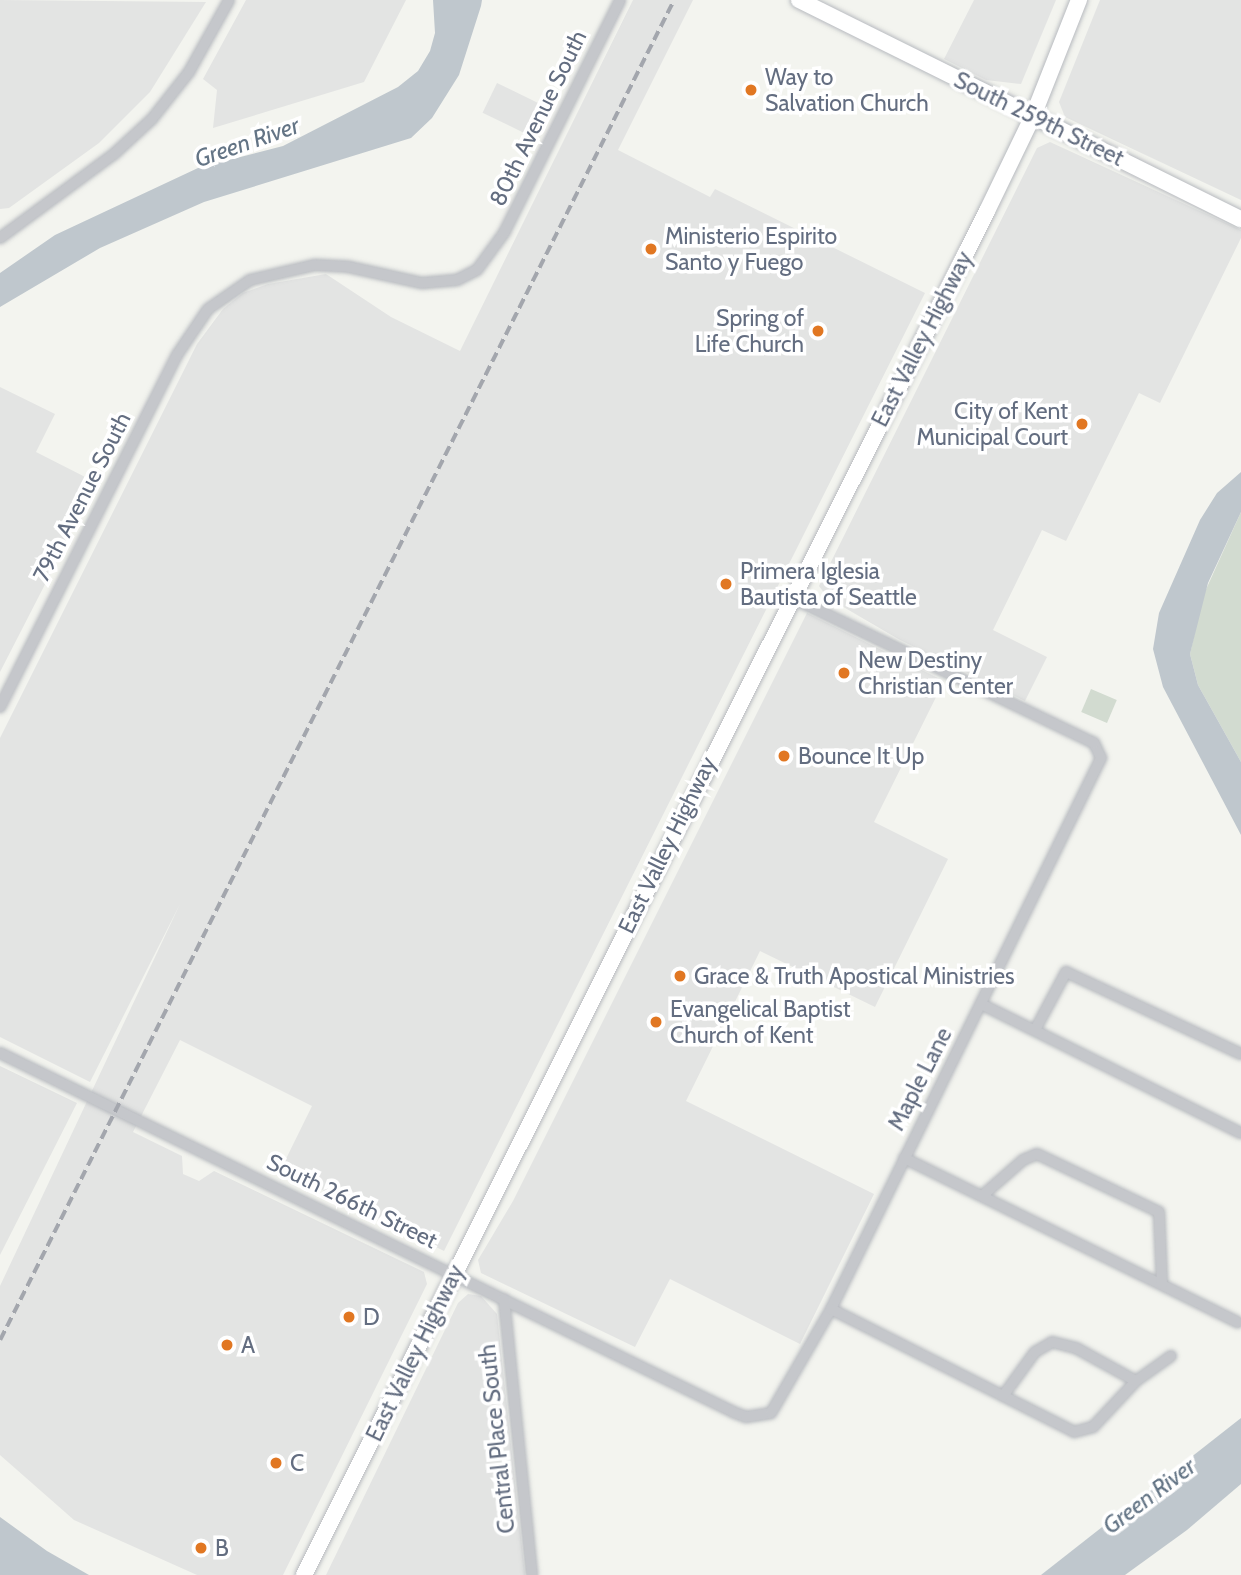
<!DOCTYPE html>
<style>
body{margin:0}
#map{position:relative;width:1241px;height:1575px;overflow:hidden;background:#f3f4ef;font-family:Cabin,sans-serif}
div>[style]{position:absolute}
.built>*{inset:0;background:#e3e4e3;transform-origin:0 0}
.green>*{inset:0;background:#d2dbd0;transform-origin:0 0}
.water>*{inset:0;background:#bfc7cd}
.roads{filter:drop-shadow(0 0 2px #b7babf) drop-shadow(0 0 2px #b7babf)}
.street>*{height:10px;margin:-5px;padding:0 5px;transform-origin:5px;border-radius:5px;background:#c5c7cb}
.secondary>*{height:16px;margin:-8px;padding:0 8px;transform-origin:8px;border-radius:8px;background:#fff}
.rail>*{height:3.5px;margin-top:-1.75px;transform-origin:0;background:repeating-linear-gradient(90deg,#a3a6ad 0 10px,transparent 0 15px)}
.dots>*{width:19px;height:19px;translate:-50% -50%;box-sizing:border-box;border:4px solid #fff;border-radius:50%}
span{translate:-50% -50%;white-space:nowrap;text-align:center;line-height:1.15;-webkit-text-stroke:7px #fff;paint-order:stroke}
.poi-label{font-size:23px;color:#636d80}
.left{translate:0 -50%;text-align:left}
.right{translate:-100% -50%;text-align:right}
.street-label{font-size:23px;color:#636d80}
.water-label{font-size:24px;color:#637485;font-style:italic}
</style>
<div id="map">
<div class="built">
<i style="clip-path:polygon(0 0,206px 2px,150px 92px,99px 143px,9px 208px,0 209px)"></i>
<i style="clip-path:polygon(246px 0,406px 0,364px 82px,213px 128px,217px 90px,203px 79px)"></i>
<i style="clip-path:polygon(633px 0,693px 0,618px 150px,710px 197px,715px 189px,925px 293px,444px 1251px,281px 1169px,312px 1106px,180px 1040px,133px 1132px,182px 1156px,183px 1174px,199px 1181px,214px 1171px,424px 1272px,427px 1284px,283px 1575px,197px 1575px,74px 1520px,0 1455px,0 1286px,180px 904px,90px 1082px,0 1037px,0 738px,197px 344px,223px 309px,243px 293px,268px 284px,326px 274px,391px 317px,460px 351px)"></i>
<i style="clip-path:polygon(974px 0,1056px 0,1021px 84px,986px 80px,944px 59px)"></i>
<i style="clip-path:polygon(1100px 0,1241px 0,1241px 200px,1065px 117px,1059px 102px)"></i>
<i style="left:497px;top:83px;width:48px;height:33px;rotate:26deg"></i>
<i style="clip-path:polygon(1050px 142px,1241px 230px,1241px 238px,1160px 403px,1139px 393px,1066px 541px,1042px 530px,993px 630px,1047px 657px,1025px 701px,900px 640px,828px 598px,819px 586px,1037px 148px)"></i>
<i style="clip-path:polygon(0 387px,55px 414px,36px 452px,97px 483px,0 672px)"></i>
<i style="clip-path:polygon(807px 613px,944px 681px,874px 822px,948px 859px,875px 1007px,760px 951px,686px 1101px,874px 1194px,800px 1344px,670px 1279px,635px 1347px,481px 1273px,478px 1260px,513px 1201px)"></i>
<i style="clip-path:polygon(0 1066px,77px 1103px,0 1255px)"></i>
<i style="clip-path:polygon(468px 1294px,481px 1296px,497px 1314px,525px 1575px,326px 1575px,458px 1303px)"></i>
</div>
<div class="green">
<i style="clip-path:polygon(1241px 512px,1241px 762px,1198px 685px,1190px 654px,1203px 596px)"></i>
<i style="left:1091px;top:689px;width:28px;height:25px;rotate:23deg"></i>
</div>
<div class="water">
<i style="clip-path:polygon(433px 0,482px 0,481px 6px,459px 75px,432px 118px,411px 138px,204px 202px,100px 248px,0 307px,0 273px,55px 235px,198px 168px,283px 146px,398px 87px,418px 71px,430px 51px,435px 33px)"></i>
<i style="clip-path:polygon(1241px 472px,1241px 512px,1208px 583px,1190px 654px,1198px 685px,1241px 762px,1241px 835px,1163px 687px,1153px 649px,1159px 613px,1200px 520px,1217px 493px)"></i>
<i style="clip-path:polygon(1241px 1418px,1241px 1484px,1187px 1530px,1125px 1575px,1041px 1575px)"></i>
<i style="clip-path:polygon(0 1517px,47px 1551px,89px 1575px,0 1575px)"></i>
</div>
<div class="roads">
<div class="street">
<i style="left:0;top:238px;width:142px;rotate:-36.4deg"></i>
<i style="left:114px;top:154px;width:52px;rotate:-42.6deg"></i>
<i style="left:152px;top:119px;width:60px;rotate:-51.8deg"></i>
<i style="left:189px;top:72px;width:82px;rotate:-60.9deg"></i>
<i style="left:0;top:707px;width:394px;rotate:-63.3deg"></i>
<i style="left:177px;top:355px;width:55px;rotate:-56deg"></i>
<i style="left:208px;top:309px;width:51px;rotate:-34.6deg"></i>
<i style="left:250px;top:280px;width:67px;rotate:-13deg"></i>
<i style="left:315px;top:265px;width:34px;rotate:3deg"></i>
<i style="left:349px;top:267px;width:75px;rotate:12.4deg"></i>
<i style="left:422px;top:283px;width:35px;rotate:-5deg"></i>
<i style="left:457px;top:280px;width:22px;rotate:-27deg"></i>
<i style="left:477px;top:270px;width:46px;rotate:-53.9deg"></i>
<i style="left:504px;top:233px;width:260px;rotate:-63.5deg"></i>
<i style="left:981px;top:1004px;width:290px;rotate:26.4deg"></i>
<i style="left:1035px;top:1030px;width:66px;rotate:-61.9deg"></i>
<i style="left:1066px;top:972px;width:193px;rotate:25.1deg"></i>
<i style="left:0;top:1053px;width:816px;rotate:26.09deg"></i>
<i style="left:733px;top:1412px;width:14px;rotate:21deg"></i>
<i style="left:746px;top:1417px;width:25px;rotate:-9deg"></i>
<i style="left:771px;top:1413px;width:120px;rotate:-60deg"></i>
<i style="left:831px;top:1309px;width:614px;rotate:-63.89deg"></i>
<i style="left:1101px;top:758px;width:17px;rotate:-115deg"></i>
<i style="left:1094px;top:743px;width:336px;rotate:-154.3deg"></i>
<i style="left:904px;top:1158px;width:372px;rotate:26.2deg"></i>
<i style="left:982px;top:1196px;width:55px;rotate:-41.3deg"></i>
<i style="left:1023px;top:1160px;width:15px;rotate:-23deg"></i>
<i style="left:1037px;top:1154px;width:135px;rotate:25.4deg"></i>
<i style="left:1159px;top:1212px;width:72px;rotate:87.6deg"></i>
<i style="left:504px;top:1299px;width:277px;rotate:84.2deg"></i>
<i style="left:831px;top:1309px;width:272px;rotate:26.8deg"></i>
<i style="left:1074px;top:1432px;width:20px;rotate:-15deg"></i>
<i style="left:1093px;top:1427px;width:63px;rotate:-46.9deg"></i>
<i style="left:1136px;top:1381px;width:43px;rotate:-35.5deg"></i>
<i style="left:1003px;top:1396px;width:54px;rotate:-54deg"></i>
<i style="left:1035px;top:1352px;width:20px;rotate:-30deg"></i>
<i style="left:1052px;top:1342px;width:25px;rotate:14deg"></i>
<i style="left:1076px;top:1348px;width:68px;rotate:28.8deg"></i>
</div>
<div class="secondary">
<i style="left:799px;top:0;width:493px;rotate:26.4deg"></i>
<i style="left:304px;top:1575px;width:1525px;rotate:-63.4deg"></i>
<i style="left:987px;top:211px;width:106px;rotate:-64.2deg"></i>
<i style="left:1033px;top:116px;width:125px;rotate:-68.4deg"></i>
</div>
</div>
<div class="rail">
<i style="left:0;top:1340px;width:1500px;rotate:-63.3deg"></i>
</div>
<div class="dots">
<i style="left:751px;top:90px;background:#e17722"></i>
<i style="left:651px;top:249px;background:#e17722"></i>
<i style="left:818px;top:331px;background:#e17722"></i>
<i style="left:1082px;top:424px;background:#e17722"></i>
<i style="left:726px;top:584px;background:#e17722"></i>
<i style="left:844px;top:673px;background:#e17722"></i>
<i style="left:784px;top:756px;background:#e17722"></i>
<i style="left:680px;top:976px;background:#e17722"></i>
<i style="left:656px;top:1022px;background:#e17722"></i>
<i style="left:349px;top:1317px;background:#e17722"></i>
<i style="left:227px;top:1345px;background:#e17722"></i>
<i style="left:276px;top:1463px;background:#e17722"></i>
<i style="left:201px;top:1548px;background:#e17722"></i>
</div>
<div class="poi-label">
<span class="left" style="left:765px;top:90px">Way to<br>Salvation Church</span>
<span class="left" style="left:665px;top:249px">Ministerio Espirito<br>Santo y Fuego</span>
<span class="right" style="left:804px;top:331px">Spring of<br>Life Church</span>
<span class="right" style="left:1068px;top:424px">City of Kent<br>Municipal Court</span>
<span class="left" style="left:740px;top:584px">Primera Iglesia<br>Bautista of Seattle</span>
<span class="left" style="left:858px;top:673px">New Destiny<br>Christian Center</span>
<span class="left" style="left:798px;top:756px">Bounce It Up</span>
<span class="left" style="left:694px;top:976px">Grace &amp; Truth Apostical Ministries</span>
<span class="left" style="left:670px;top:1022px">Evangelical Baptist<br>Church of Kent</span>
<span class="left" style="left:363px;top:1317px">D</span>
<span class="left" style="left:241px;top:1345px">A</span>
<span class="left" style="left:290px;top:1463px">C</span>
<span class="left" style="left:215px;top:1548px">B</span>
</div>
<div class="street-label">
<span style="left:538px;top:118px;rotate:-64deg">80th Avenue South</span>
<span style="left:1039px;top:119px;rotate:26deg">South 259th Street</span>
<span style="left:922px;top:339px;rotate:-63deg">East Valley Highway</span>
<span style="left:82px;top:497px;rotate:-63deg">79th Avenue South</span>
<span style="left:667px;top:845px;rotate:-64deg">East Valley Highway</span>
<span style="left:920px;top:1079px;rotate:-63deg">Maple Lane</span>
<span style="left:352px;top:1201px;rotate:26deg">South 266th Street</span>
<span style="left:415px;top:1353px;rotate:-64deg">East Valley Highway</span>
<span style="left:497px;top:1439px;rotate:-96deg">Central Place South</span>
</div>
<div class="water-label">
<span style="left:247px;top:142px;rotate:-19deg">Green River</span>
<span style="left:1149px;top:1496px;rotate:-37deg">Green River</span>
</div>
</div>
